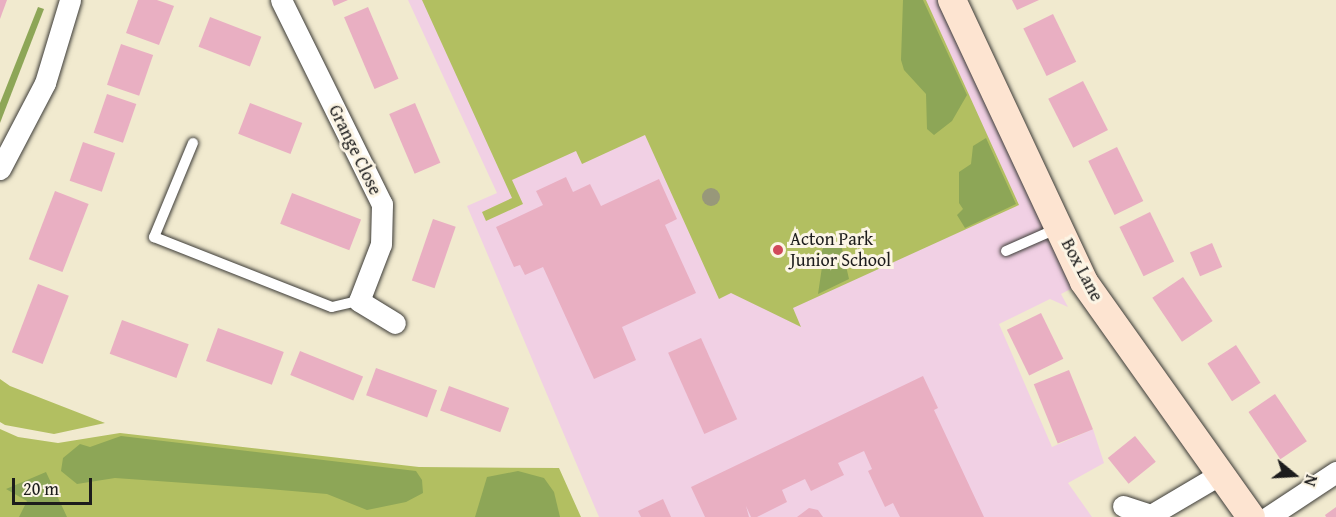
<!DOCTYPE html>
<style>
body{margin:0}
#map{position:relative;width:1336px;height:517px;overflow:hidden;background:#f1eacf;font-family:"Gentium Book Plus",serif}
div>[style]{position:absolute}
.built>*{inset:0;background:#f1d0e4}
.green>*{inset:0;background:#b2bf61}
.forest>*{inset:0;background:#8da657}
.building>*{inset:0;background:#e9afc2;transform-origin:0 0}
.roads{filter:drop-shadow(0 0 2px #3c3b37) drop-shadow(0 0 2px #3c3b37)}
.lane>*{height:10px;margin:-5px;padding:0 5px;transform-origin:5px;border-radius:5px;background:#fff}
.street>*{height:21px;margin:-10.5px;padding:0 10.5px;transform-origin:10.5px;border-radius:10.5px;background:#fff}
.secondary>*{height:28px;margin:-14px;padding:0 14px;transform-origin:14px;border-radius:14px;background:#fde4d1}
.trees>*{width:18px;height:18px;margin:-9px;border-radius:50%;background:#98987a}
.dots>*{width:16px;height:16px;translate:-50% -50%;box-sizing:border-box;border:3px solid #fcf5e5;border-radius:50%}
span{translate:-50% -50%;white-space:nowrap;text-align:center;line-height:1.15;-webkit-text-stroke:6px #fcf5e5;paint-order:stroke}
.street-label{font-size:18px;color:#1c1c1c}
.poi-label{font-size:18px;color:#1c1c1c}
.left{translate:0 -50%;text-align:left}
.north{position:absolute;left:1264px;top:445px;width:60px;height:60px;-webkit-text-stroke:4px #fcf5e5;paint-order:stroke;rotate:108deg;font-size:16px;font-weight:700;line-height:24px;text-align:center;color:#1c1c1c}
.north::after{content:'';display:block;margin:auto;width:21px;height:27px;background:#1c1c1c;clip-path:polygon(50% 0,100% 100%,50% 72%,0 100%)}
.scale{position:absolute;left:12px;top:478px;width:80px;height:27px;box-sizing:border-box;border:3px solid #1c1c1c;border-top:0;padding-left:8px;font-size:18px;line-height:21px;white-space:nowrap;color:#1c1c1c;-webkit-text-stroke:4px #fcf5e5;paint-order:stroke}
</style>
<div id="map">
<div class="built">
<i style="clip-path:polygon(408px 0,952px 0,1084px 282px,1061px 294px,1068px 307px,1050px 299px,999px 324px,1052px 447px,1093px 429px,1104px 463px,1068px 483px,1092px 517px,599px 517px,467px 206px,497px 193px)"></i>
</div>
<div class="green">
<i style="clip-path:polygon(422px 0,926px 0,1019px 205px,793px 308px,801px 327px,731px 293px,719px 299px,645px 135px,582px 164px,576px 151px,512px 180px,523px 204px,486px 221px,482px 212px,512px 198px)"></i>
<i style="clip-path:polygon(0 379px,10px 386px,105px 423px,54px 434px,5px 425px,0 422px)"></i>
<i style="clip-path:polygon(0 429px,18px 437px,58px 443px,120px 433px,419px 467px,559px 468px,581px 517px,0 517px)"></i>
</div>
<div class="forest">
<i style="clip-path:polygon(903px 0,923px 0,967px 95px,952px 121px,934px 135px,927px 129px,926px 94px,904px 70px,901px 60px)"></i>
<i style="clip-path:polygon(38px 7px,44px 9px,0 123px,0 103px)"></i>
<i style="clip-path:polygon(986px 138px,1016px 204px,965px 228px,957px 215px,963px 209px,959px 203px,959px 172px,971px 164px,973px 146px)"></i>
<i style="clip-path:polygon(826px 242px,841px 244px,849px 279px,818px 294px,822px 267px,817px 261px)"></i>
<i style="clip-path:polygon(121px 436px,416px 471px,422px 480px,423px 493px,406px 502px,367px 510px,327px 494px,257px 488px,115px 478px,77px 484px,61px 471px,63px 458px,80px 444px,90px 447px)"></i>
<i style="clip-path:polygon(518px 471px,544px 478px,554px 492px,560px 517px,475px 517px,487px 477px)"></i>
<i style="clip-path:polygon(46px 472px,67px 517px,19px 517px,27px 501px,6px 489px)"></i>
</div>
<div class="building">
<i style="clip-path:polygon(0 0,7px 0,0 19px)"></i>
<i style="clip-path:polygon(138px 0,157px 0,174px 6px,159px 45px,126px 33px)"></i>
<i style="clip-path:polygon(332px 0,348px 0,334px 6px)"></i>
<i style="clip-path:polygon(1012px 0,1039px 0,1017px 10px)"></i>
<i style="left:368px;top:7px;width:78px;height:26px;rotate:67deg"></i>
<i style="left:1053px;top:14px;width:53px;height:33px;rotate:64deg"></i>
<i style="left:210px;top:17px;width:55px;height:32px;rotate:21deg"></i>
<i style="left:121px;top:44px;width:34px;height:43px;rotate:19deg"></i>
<i style="left:1083px;top:81px;width:55px;height:39px;rotate:63deg"></i>
<i style="left:107px;top:94px;width:31px;height:41px;rotate:19deg"></i>
<i style="left:250px;top:103px;width:56px;height:33px;rotate:21deg"></i>
<i style="left:415px;top:103px;width:65px;height:28px;rotate:67deg"></i>
<i style="left:83px;top:142px;width:34px;height:41px;rotate:19deg"></i>
<i style="left:1117px;top:147px;width:60px;height:32px;rotate:64deg"></i>
<i style="clip-path:polygon(566px 177px,573px 192px,590px 184px,601px 206px,659px 179px,677px 219px,665px 225px,696px 293px,622px 327px,636px 360px,594px 379px,543px 267px,525px 275px,520px 265px,514px 267px,496px 227px,543px 205px,536px 191px)"></i>
<i style="left:55px;top:191px;width:36px;height:73px;rotate:21deg"></i>
<i style="left:292px;top:193px;width:74px;height:33px;rotate:21deg"></i>
<i style="left:1150px;top:212px;width:55px;height:34px;rotate:64deg"></i>
<i style="left:433px;top:219px;width:24px;height:65px;rotate:19deg"></i>
<i style="left:1212px;top:243px;width:26px;height:24px;rotate:67deg"></i>
<i style="left:1183px;top:277px;width:53px;height:37px;rotate:56deg"></i>
<i style="left:38px;top:284px;width:33px;height:73px;rotate:21deg"></i>
<i style="left:1041px;top:313px;width:51px;height:38px;rotate:64deg"></i>
<i style="left:122px;top:320px;width:71px;height:36px;rotate:20deg"></i>
<i style="left:218px;top:328px;width:70px;height:35px;rotate:20deg"></i>
<i style="left:701px;top:338px;width:89px;height:36px;rotate:66deg"></i>
<i style="left:1236px;top:345px;width:45px;height:34px;rotate:57deg"></i>
<i style="left:300px;top:351px;width:68px;height:26px;rotate:22deg"></i>
<i style="left:376px;top:368px;width:65px;height:29px;rotate:20deg"></i>
<i style="left:1069px;top:370px;width:64px;height:38px;rotate:68deg"></i>
<i style="clip-path:polygon(923px 376px,938px 408px,934px 410px,984px 517px,900px 517px,893px 503px,885px 507px,868px 471px,872px 469px,864px 451px,838px 463px,844px 475px,811px 491px,805px 479px,782px 490px,787px 502px,757px 517px,751px 517px,746px 506px,749px 517px,705px 517px,691px 487px)"></i>
<i style="left:449px;top:386px;width:64px;height:26px;rotate:20deg"></i>
<i style="left:1275px;top:394px;width:57px;height:32px;rotate:56deg"></i>
<i style="left:1135px;top:436px;width:33px;height:35px;rotate:51deg"></i>
<i style="clip-path:polygon(663px 499px,671px 517px,641px 517px,638px 511px)"></i>
<i style="clip-path:polygon(1336px 507px,1336px 517px,1326px 517px,1325px 515px)"></i>
<i style="clip-path:polygon(809px 508px,818px 510px,823px 517px,797px 517px)"></i>
</div>
<div class="roads">
<div class="lane">
<i style="left:193px;top:143px;width:102px;rotate:112.5deg"></i>
<i style="left:154px;top:237px;width:191px;rotate:21.5deg"></i>
<i style="left:332px;top:307px;width:28px;rotate:-13deg"></i>
<i style="left:1006px;top:251px;width:55px;rotate:-23.7deg"></i>
</div>
<div class="street">
<i style="left:281px;top:0;width:228px;rotate:63.7deg"></i>
<i style="left:382px;top:204px;width:40px;rotate:91.4deg"></i>
<i style="left:381px;top:244px;width:61px;rotate:111.1deg"></i>
<i style="left:359px;top:301px;width:42px;rotate:31.4deg"></i>
<i style="left:0;top:169px;width:97px;rotate:-62.4deg"></i>
<i style="left:45px;top:83px;width:87px;rotate:-73.2deg"></i>
<i style="left:1123px;top:506px;width:29px;rotate:18deg"></i>
<i style="left:1151px;top:515px;width:79px;rotate:-30.5deg"></i>
<i style="left:1268px;top:517px;width:82px;rotate:-33.5deg"></i>
</div>
<div class="secondary">
<i style="left:952px;top:0;width:311px;rotate:64.9deg"></i>
<i style="left:1084px;top:282px;width:288px;rotate:54.6deg"></i>
</div>
</div>
<div class="trees">
<i style="left:711px;top:197px"></i>
</div>
<div class="dots">
<i style="left:778px;top:250px;background:#d1495b"></i>
</div>
<div class="street-label">
<span style="left:355px;top:150px;rotate:64deg">Grange Close</span>
<span style="left:1082px;top:270px;rotate:62deg">Box Lane</span>
</div>
<div class="poi-label">
<span class="left" style="left:790px;top:250px">Acton Park<br>Junior School</span>
</div>
<div class="north">N</div>
<div class="scale">20 m</div>
</div>
